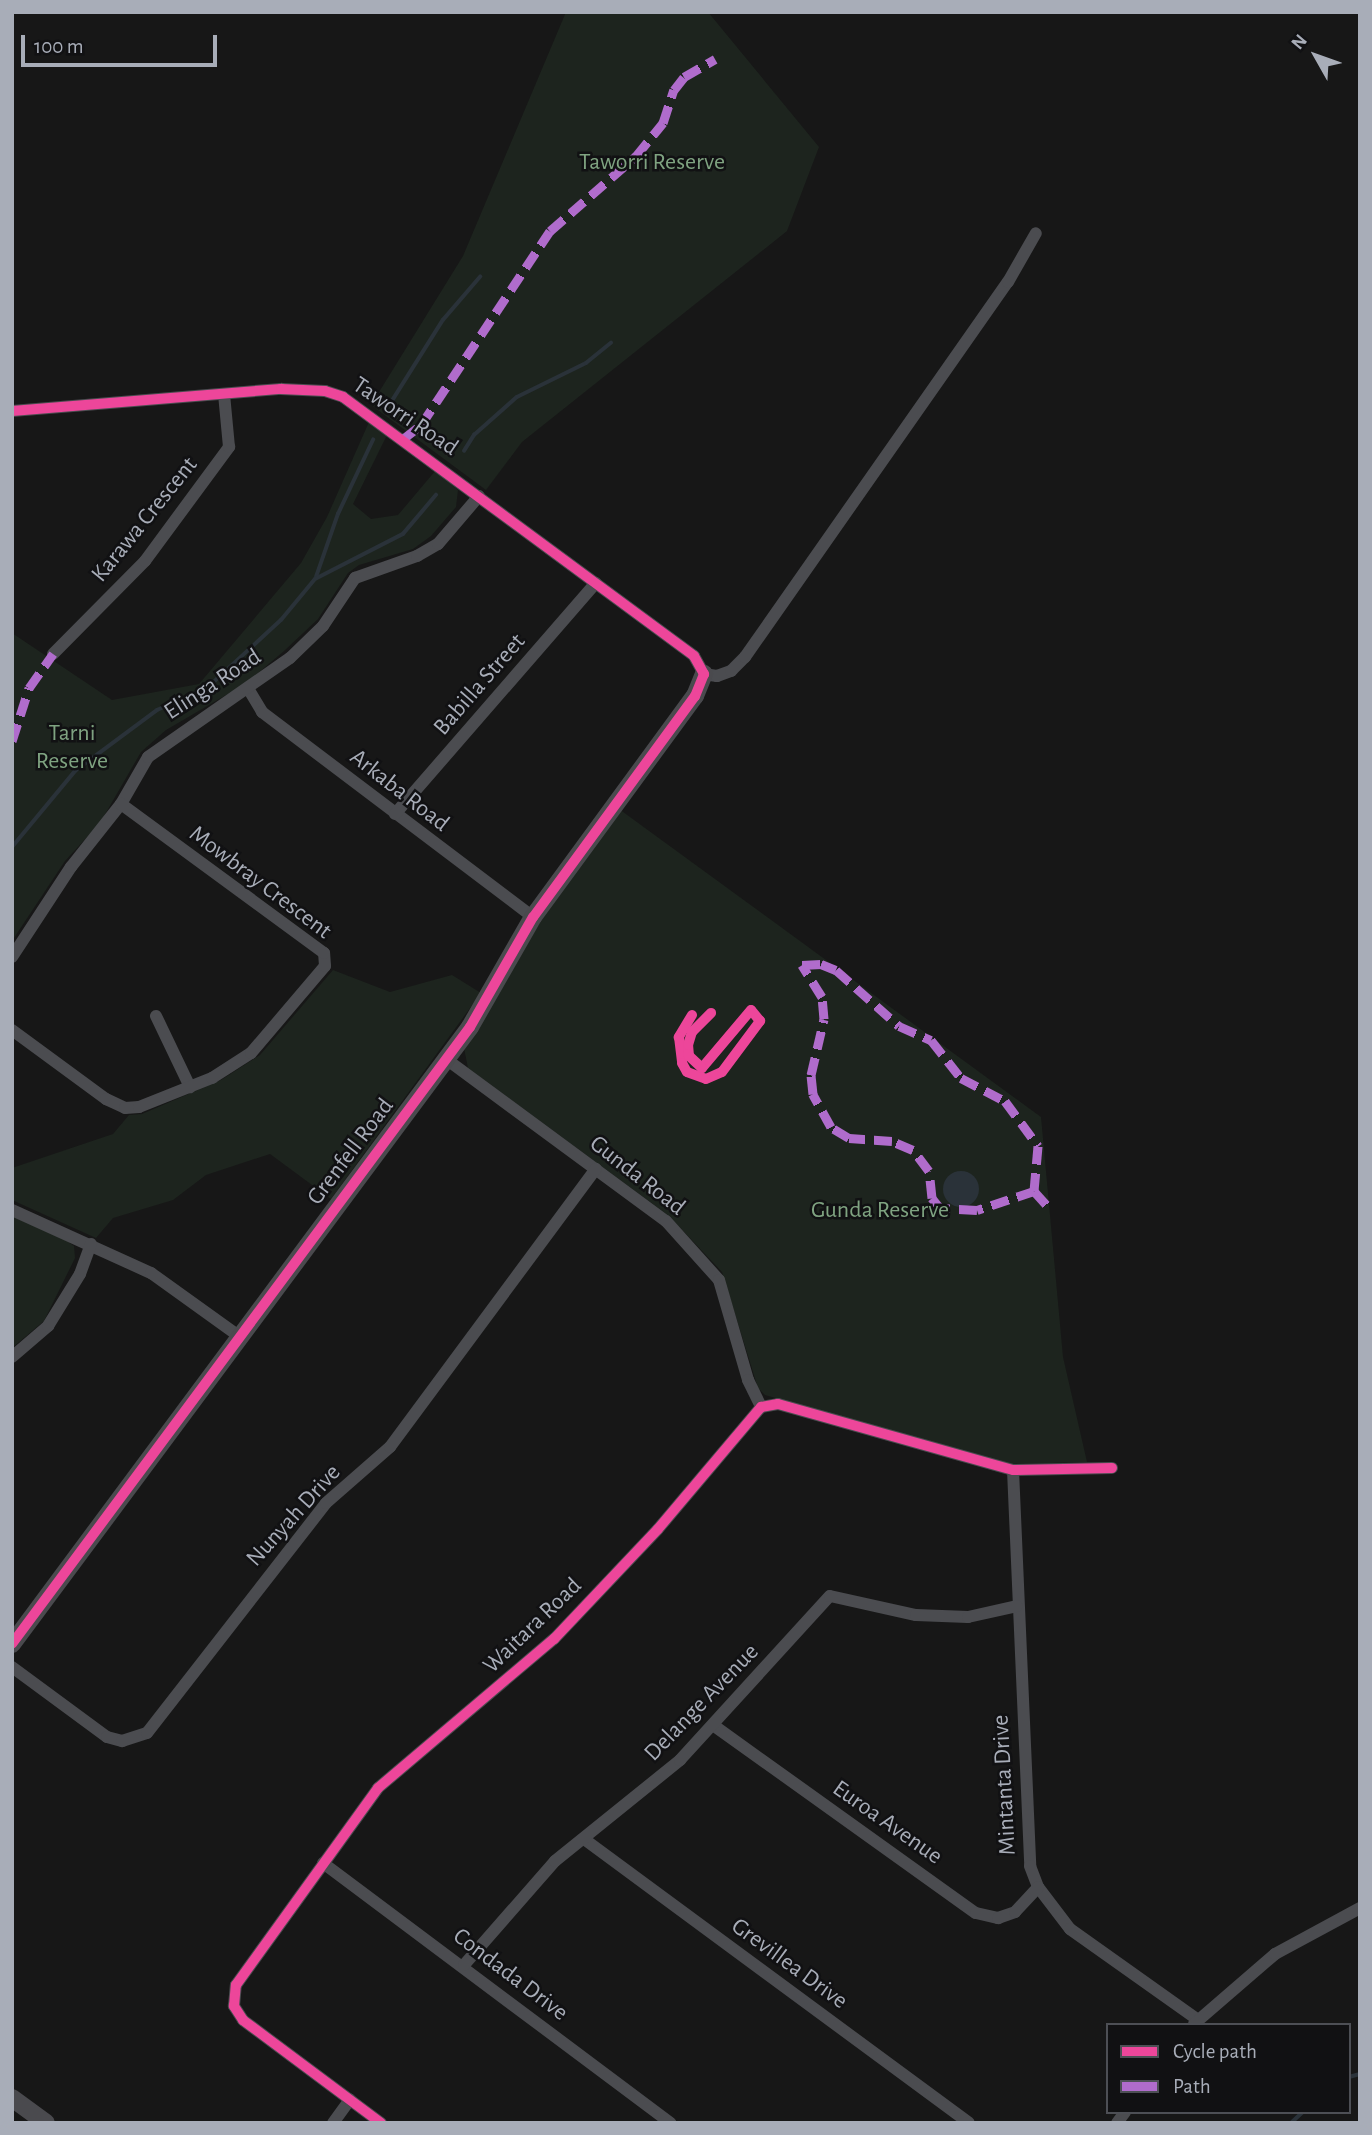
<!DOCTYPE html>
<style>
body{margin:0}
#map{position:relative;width:1372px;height:2135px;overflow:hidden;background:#171717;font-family:"Alegreya Sans",sans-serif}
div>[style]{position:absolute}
.green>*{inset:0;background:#1d241e}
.water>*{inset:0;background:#2a3239}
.round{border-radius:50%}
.stream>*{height:3.5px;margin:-1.75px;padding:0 1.75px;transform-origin:1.75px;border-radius:1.75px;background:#2a3239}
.street>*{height:12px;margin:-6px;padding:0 6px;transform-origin:6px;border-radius:6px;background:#4b4c50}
.secondary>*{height:18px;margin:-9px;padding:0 9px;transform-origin:9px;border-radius:9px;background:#4a4a4e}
.quiet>*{height:9px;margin-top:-4.5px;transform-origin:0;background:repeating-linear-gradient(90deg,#b06ccc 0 18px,transparent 0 27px)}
.cycleway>*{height:10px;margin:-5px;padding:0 5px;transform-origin:5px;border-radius:5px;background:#ed469a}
span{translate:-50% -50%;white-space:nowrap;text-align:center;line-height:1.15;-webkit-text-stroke:5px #111113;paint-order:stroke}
.park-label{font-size:24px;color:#7fa381}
.street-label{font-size:24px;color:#a8adb8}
.frame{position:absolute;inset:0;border:14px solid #a8adb8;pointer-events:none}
.legend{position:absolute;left:1106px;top:2023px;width:245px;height:91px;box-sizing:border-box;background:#111113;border:2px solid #4d4f55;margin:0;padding:9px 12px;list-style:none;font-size:21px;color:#a8adb8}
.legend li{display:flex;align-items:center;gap:14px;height:35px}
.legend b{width:35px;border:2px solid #4d4f55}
.north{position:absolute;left:1281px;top:21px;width:70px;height:70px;-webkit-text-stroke:5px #111113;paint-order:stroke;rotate:310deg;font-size:19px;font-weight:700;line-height:28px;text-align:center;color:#a8adb8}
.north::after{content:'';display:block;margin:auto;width:24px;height:32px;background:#a8adb8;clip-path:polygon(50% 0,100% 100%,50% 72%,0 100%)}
.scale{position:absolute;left:21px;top:35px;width:196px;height:32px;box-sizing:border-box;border:4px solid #a8adb8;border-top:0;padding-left:9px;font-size:21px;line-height:24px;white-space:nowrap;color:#a8adb8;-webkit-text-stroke:5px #111113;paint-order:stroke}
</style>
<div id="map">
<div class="green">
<i style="clip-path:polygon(566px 12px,708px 12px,819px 147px,787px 231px,522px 442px,486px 490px,371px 405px,463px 256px)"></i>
<i style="clip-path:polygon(369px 422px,387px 435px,353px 504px,371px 519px,398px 515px,436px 470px,458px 490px,456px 507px,431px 536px,413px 549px,359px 565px,348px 573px,318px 619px,284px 651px,245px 684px,166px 730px,141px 752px,100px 823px,65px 861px,12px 941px,12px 633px,112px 700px,199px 684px,301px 563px,327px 517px)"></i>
<i style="clip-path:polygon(619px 809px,1041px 1117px,1063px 1357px,1087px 1462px,1013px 1464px,765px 1395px,758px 1388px,722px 1272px,669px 1216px,468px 1068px,464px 1048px,541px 921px)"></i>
<i style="clip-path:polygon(333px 970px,390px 992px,452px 975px,481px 993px,331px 1199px,270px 1154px,206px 1175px,173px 1200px,113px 1218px,96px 1238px,12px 1200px,12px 1168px,113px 1134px,129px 1115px,142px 1114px,221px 1080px,260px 1055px)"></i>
<i style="clip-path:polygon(12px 1216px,61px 1237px,74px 1246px,75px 1258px,44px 1321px,12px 1348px)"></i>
</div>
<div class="water">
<i class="round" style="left:943px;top:1171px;width:36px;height:36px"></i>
</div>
<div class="stream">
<i style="left:390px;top:404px;width:99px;rotate:-57.8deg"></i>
<i style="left:443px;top:320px;width:57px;rotate:-49.3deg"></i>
<i style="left:464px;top:451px;width:19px;rotate:-58deg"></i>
<i style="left:474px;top:435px;width:57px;rotate:-41.5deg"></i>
<i style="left:517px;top:397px;width:77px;rotate:-26.2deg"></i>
<i style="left:586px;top:363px;width:32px;rotate:-39deg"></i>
<i style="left:316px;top:577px;width:67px;rotate:-70.8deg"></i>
<i style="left:338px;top:514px;width:82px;rotate:-64.7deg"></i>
<i style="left:12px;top:847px;width:99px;rotate:-50.3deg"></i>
<i style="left:75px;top:771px;width:102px;rotate:-36.6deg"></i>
<i style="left:157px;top:710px;width:53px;rotate:-23.2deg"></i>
<i style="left:206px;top:689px;width:102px;rotate:-42.6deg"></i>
<i style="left:281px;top:620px;width:53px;rotate:-50.3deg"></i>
<i style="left:315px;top:579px;width:99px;rotate:-27.1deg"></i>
<i style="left:403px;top:534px;width:51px;rotate:-49.8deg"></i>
<i style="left:1349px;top:2077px;width:11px;rotate:-15deg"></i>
<i style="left:1291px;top:2123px;width:16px;rotate:-43deg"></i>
</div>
<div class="street">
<i style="left:12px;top:411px;width:270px;rotate:-4.7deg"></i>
<i style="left:281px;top:389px;width:44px;rotate:2.6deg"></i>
<i style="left:325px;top:391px;width:19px;rotate:18deg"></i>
<i style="left:343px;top:397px;width:436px;rotate:36.4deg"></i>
<i style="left:694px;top:656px;width:21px;rotate:61deg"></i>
<i style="left:704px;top:674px;width:13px;rotate:9deg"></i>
<i style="left:717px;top:676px;width:15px;rotate:-20deg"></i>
<i style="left:731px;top:671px;width:20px;rotate:-45deg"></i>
<i style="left:745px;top:657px;width:458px;rotate:-55deg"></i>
<i style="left:1008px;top:282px;width:56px;rotate:-60.3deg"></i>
<i style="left:53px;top:654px;width:131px;rotate:-45.3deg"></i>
<i style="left:145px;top:561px;width:142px;rotate:-53.6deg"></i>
<i style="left:229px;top:447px;width:53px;rotate:-95.4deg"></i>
<i style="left:249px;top:690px;width:26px;rotate:59deg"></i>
<i style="left:262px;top:712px;width:340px;rotate:37.1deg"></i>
<i style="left:395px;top:814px;width:306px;rotate:-49deg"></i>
<i style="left:12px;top:957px;width:108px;rotate:-56.8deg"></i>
<i style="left:71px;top:867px;width:80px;rotate:-51.6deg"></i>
<i style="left:121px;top:804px;width:54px;rotate:-60.1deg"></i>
<i style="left:148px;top:757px;width:173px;rotate:-34.9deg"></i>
<i style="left:290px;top:658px;width:46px;rotate:-44.1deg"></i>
<i style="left:323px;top:626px;width:58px;rotate:-56.3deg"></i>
<i style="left:355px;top:578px;width:66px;rotate:-19.5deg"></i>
<i style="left:417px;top:556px;width:24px;rotate:-30deg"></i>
<i style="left:438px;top:544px;width:63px;rotate:-49.5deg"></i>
<i style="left:156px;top:1016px;width:79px;rotate:64.4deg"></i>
<i style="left:12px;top:1030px;width:117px;rotate:36.3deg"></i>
<i style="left:106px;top:1099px;width:21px;rotate:25deg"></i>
<i style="left:125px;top:1108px;width:14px;rotate:-4deg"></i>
<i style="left:139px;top:1107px;width:79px;rotate:-21.7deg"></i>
<i style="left:212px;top:1078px;width:46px;rotate:-32.7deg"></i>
<i style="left:251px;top:1053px;width:114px;rotate:-49.6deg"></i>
<i style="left:325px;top:966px;width:13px;rotate:-94deg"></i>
<i style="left:324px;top:953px;width:252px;rotate:-143.7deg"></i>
<i style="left:446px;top:1059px;width:273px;rotate:36.4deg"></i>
<i style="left:666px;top:1221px;width:79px;rotate:48.1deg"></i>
<i style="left:719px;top:1280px;width:104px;rotate:73.8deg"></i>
<i style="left:748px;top:1380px;width:30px;rotate:64deg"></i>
<i style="left:12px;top:1210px;width:153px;rotate:24.4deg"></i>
<i style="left:151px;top:1273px;width:110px;rotate:35.7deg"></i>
<i style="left:12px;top:1357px;width:48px;rotate:-40.7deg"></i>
<i style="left:48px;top:1326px;width:61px;rotate:-58.4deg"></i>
<i style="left:80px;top:1274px;width:32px;rotate:-70deg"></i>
<i style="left:1013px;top:1470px;width:396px;rotate:87.5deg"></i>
<i style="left:1030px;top:1866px;width:22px;rotate:69deg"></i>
<i style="left:1038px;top:1887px;width:53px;rotate:52.7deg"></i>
<i style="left:1070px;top:1929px;width:157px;rotate:35.4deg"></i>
<i style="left:12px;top:1667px;width:118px;rotate:36.4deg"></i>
<i style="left:107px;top:1737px;width:16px;rotate:15deg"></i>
<i style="left:122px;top:1741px;width:26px;rotate:-18deg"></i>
<i style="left:147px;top:1733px;width:291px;rotate:-52.1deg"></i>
<i style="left:326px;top:1503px;width:85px;rotate:-41.2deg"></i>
<i style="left:390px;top:1447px;width:346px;rotate:-53.5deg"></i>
<i style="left:713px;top:1725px;width:323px;rotate:35.6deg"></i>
<i style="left:976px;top:1913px;width:23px;rotate:13deg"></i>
<i style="left:998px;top:1918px;width:18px;rotate:-19deg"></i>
<i style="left:1015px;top:1912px;width:34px;rotate:-47deg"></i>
<i style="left:584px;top:1839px;width:478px;rotate:36.4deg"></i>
<i style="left:323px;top:1863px;width:434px;rotate:36.8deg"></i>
<i style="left:464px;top:1965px;width:138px;rotate:-48.8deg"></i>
<i style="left:555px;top:1861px;width:161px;rotate:-38.9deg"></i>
<i style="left:680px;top:1760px;width:222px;rotate:-47.6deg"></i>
<i style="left:830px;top:1596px;width:88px;rotate:12.5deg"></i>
<i style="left:916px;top:1615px;width:52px;rotate:2.2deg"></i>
<i style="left:968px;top:1617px;width:50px;rotate:-12.7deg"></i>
<i style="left:1194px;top:2024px;width:107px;rotate:-40.8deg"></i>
<i style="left:1275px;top:1954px;width:97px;rotate:-28.4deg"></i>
<i style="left:333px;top:2123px;width:29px;rotate:-54deg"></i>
<i style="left:381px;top:2123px;width:172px;rotate:-143.3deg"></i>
<i style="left:243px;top:2020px;width:17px;rotate:-123deg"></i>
<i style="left:234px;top:2006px;width:21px;rotate:-85deg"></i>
<i style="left:236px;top:1985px;width:243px;rotate:-54.2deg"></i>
<i style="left:378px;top:1788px;width:231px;rotate:-40.3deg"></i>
<i style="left:554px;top:1639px;width:151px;rotate:-46.6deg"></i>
<i style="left:658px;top:1529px;width:160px;rotate:-49.8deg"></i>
<i style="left:761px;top:1407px;width:17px;rotate:-10deg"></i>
<i style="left:778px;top:1404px;width:244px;rotate:15.7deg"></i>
<i style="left:1013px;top:1470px;width:99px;rotate:-1.2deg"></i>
<i style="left:1117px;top:2123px;width:14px;rotate:-54deg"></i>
</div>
<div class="secondary">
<i style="left:12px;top:1644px;width:768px;rotate:-53.41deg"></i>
<i style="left:470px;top:1027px;width:127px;rotate:-60.2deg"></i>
<i style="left:533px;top:917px;width:274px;rotate:-53.8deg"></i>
<i style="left:695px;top:696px;width:24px;rotate:-68deg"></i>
<i style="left:12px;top:2098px;width:42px;rotate:36.3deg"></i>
</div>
<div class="quiet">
<i style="left:403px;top:439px;width:23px;rotate:-38deg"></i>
<i style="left:421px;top:425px;width:233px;rotate:-56.4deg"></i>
<i style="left:550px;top:231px;width:114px;rotate:-41.1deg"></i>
<i style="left:636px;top:156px;width:43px;rotate:-50.7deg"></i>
<i style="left:663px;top:123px;width:35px;rotate:-72deg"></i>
<i style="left:674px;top:90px;width:16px;rotate:-52deg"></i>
<i style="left:684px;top:77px;width:36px;rotate:-30deg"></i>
<i style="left:12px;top:741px;width:56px;rotate:-72.2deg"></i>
<i style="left:29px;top:688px;width:42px;rotate:-54.8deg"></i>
<i style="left:1034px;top:1191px;width:60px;rotate:161.6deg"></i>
<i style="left:977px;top:1210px;width:37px;rotate:-177deg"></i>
<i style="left:940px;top:1208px;width:13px;rotate:-129deg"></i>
<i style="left:932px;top:1198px;width:27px;rotate:-96deg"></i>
<i style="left:929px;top:1171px;width:26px;rotate:-127deg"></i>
<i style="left:913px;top:1150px;width:23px;rotate:-157deg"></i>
<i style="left:892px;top:1141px;width:43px;rotate:-176deg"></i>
<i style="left:849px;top:1138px;width:21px;rotate:-149deg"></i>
<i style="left:831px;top:1127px;width:38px;rotate:-119deg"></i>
<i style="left:813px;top:1094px;width:19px;rotate:-96deg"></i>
<i style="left:811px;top:1075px;width:57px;rotate:-76.9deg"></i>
<i style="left:824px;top:1019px;width:22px;rotate:-95deg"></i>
<i style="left:822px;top:997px;width:38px;rotate:-122deg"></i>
<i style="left:802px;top:965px;width:19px;rotate:-3deg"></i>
<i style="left:821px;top:964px;width:16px;rotate:22deg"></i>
<i style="left:836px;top:970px;width:84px;rotate:41.6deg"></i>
<i style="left:899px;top:1026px;width:35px;rotate:24deg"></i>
<i style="left:931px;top:1040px;width:48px;rotate:51.7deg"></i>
<i style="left:961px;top:1078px;width:50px;rotate:27.6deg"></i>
<i style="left:1005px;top:1101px;width:56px;rotate:53.7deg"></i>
<i style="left:1038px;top:1146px;width:45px;rotate:95.1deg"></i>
<i style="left:1034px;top:1191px;width:24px;rotate:48deg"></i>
</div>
<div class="cycleway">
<i style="left:12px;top:411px;width:270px;rotate:-4.7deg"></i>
<i style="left:281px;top:389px;width:44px;rotate:2.6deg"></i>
<i style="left:325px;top:391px;width:19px;rotate:18deg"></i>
<i style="left:343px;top:397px;width:436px;rotate:36.4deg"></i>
<i style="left:694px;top:656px;width:21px;rotate:61deg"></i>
<i style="left:704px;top:674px;width:24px;rotate:112deg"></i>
<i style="left:695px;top:696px;width:274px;rotate:126.2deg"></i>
<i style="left:533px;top:917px;width:127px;rotate:119.8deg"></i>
<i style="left:470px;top:1027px;width:768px;rotate:126.59deg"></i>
<i style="left:692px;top:1015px;width:26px;rotate:121deg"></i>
<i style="left:679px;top:1037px;width:26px;rotate:83deg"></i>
<i style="left:682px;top:1063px;width:10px;rotate:61deg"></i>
<i style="left:687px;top:1072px;width:20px;rotate:20deg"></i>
<i style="left:706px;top:1079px;width:17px;rotate:-24deg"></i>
<i style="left:722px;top:1072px;width:64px;rotate:-53.3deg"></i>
<i style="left:760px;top:1021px;width:14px;rotate:-129deg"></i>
<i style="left:751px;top:1010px;width:76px;rotate:130.2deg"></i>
<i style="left:702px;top:1068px;width:18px;rotate:-137deg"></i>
<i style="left:689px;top:1056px;width:11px;rotate:-95deg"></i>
<i style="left:688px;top:1045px;width:14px;rotate:-73deg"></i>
<i style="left:692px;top:1032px;width:27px;rotate:-45deg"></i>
<i style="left:381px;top:2123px;width:172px;rotate:-143.3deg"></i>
<i style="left:243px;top:2020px;width:17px;rotate:-123deg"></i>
<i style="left:234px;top:2006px;width:21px;rotate:-85deg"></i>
<i style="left:236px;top:1985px;width:243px;rotate:-54.2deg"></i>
<i style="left:378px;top:1788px;width:231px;rotate:-40.3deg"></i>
<i style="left:554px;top:1639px;width:151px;rotate:-46.6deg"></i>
<i style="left:658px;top:1529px;width:160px;rotate:-49.8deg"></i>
<i style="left:761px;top:1407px;width:17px;rotate:-10deg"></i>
<i style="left:778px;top:1404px;width:244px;rotate:15.7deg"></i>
<i style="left:1013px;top:1470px;width:99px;rotate:-1.2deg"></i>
</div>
<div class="park-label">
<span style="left:652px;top:163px">Taworri Reserve</span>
<span style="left:72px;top:748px">Tarni<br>Reserve</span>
<span style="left:880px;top:1211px">Gunda Reserve</span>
</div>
<div class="street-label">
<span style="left:405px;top:417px;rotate:34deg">Taworri Road</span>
<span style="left:145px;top:520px;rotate:-51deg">Karawa Crescent</span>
<span style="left:213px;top:685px;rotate:-33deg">Elinga Road</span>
<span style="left:480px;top:685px;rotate:-49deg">Babilla Street</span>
<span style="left:399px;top:791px;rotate:38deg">Arkaba Road</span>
<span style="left:260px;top:883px;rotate:37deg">Mowbray Crescent</span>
<span style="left:351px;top:1152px;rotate:-53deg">Grenfell Road</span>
<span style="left:637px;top:1176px;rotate:38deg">Gunda Road</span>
<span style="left:294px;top:1516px;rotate:-48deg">Nunyah Drive</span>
<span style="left:533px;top:1626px;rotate:-44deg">Waitara Road</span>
<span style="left:702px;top:1703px;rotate:-46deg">Delange Avenue</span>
<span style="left:1005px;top:1785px;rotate:-93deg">Mintanta Drive</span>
<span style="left:887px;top:1823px;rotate:35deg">Euroa Avenue</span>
<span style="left:789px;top:1964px;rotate:36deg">Grevillea Drive</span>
<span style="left:510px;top:1975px;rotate:37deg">Condada Drive</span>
</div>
<div class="frame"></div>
<ul class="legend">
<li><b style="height:9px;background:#ed469a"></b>Cycle path</li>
<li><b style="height:9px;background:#b06ccc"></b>Path</li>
</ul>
<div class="north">N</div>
<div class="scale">100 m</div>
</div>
